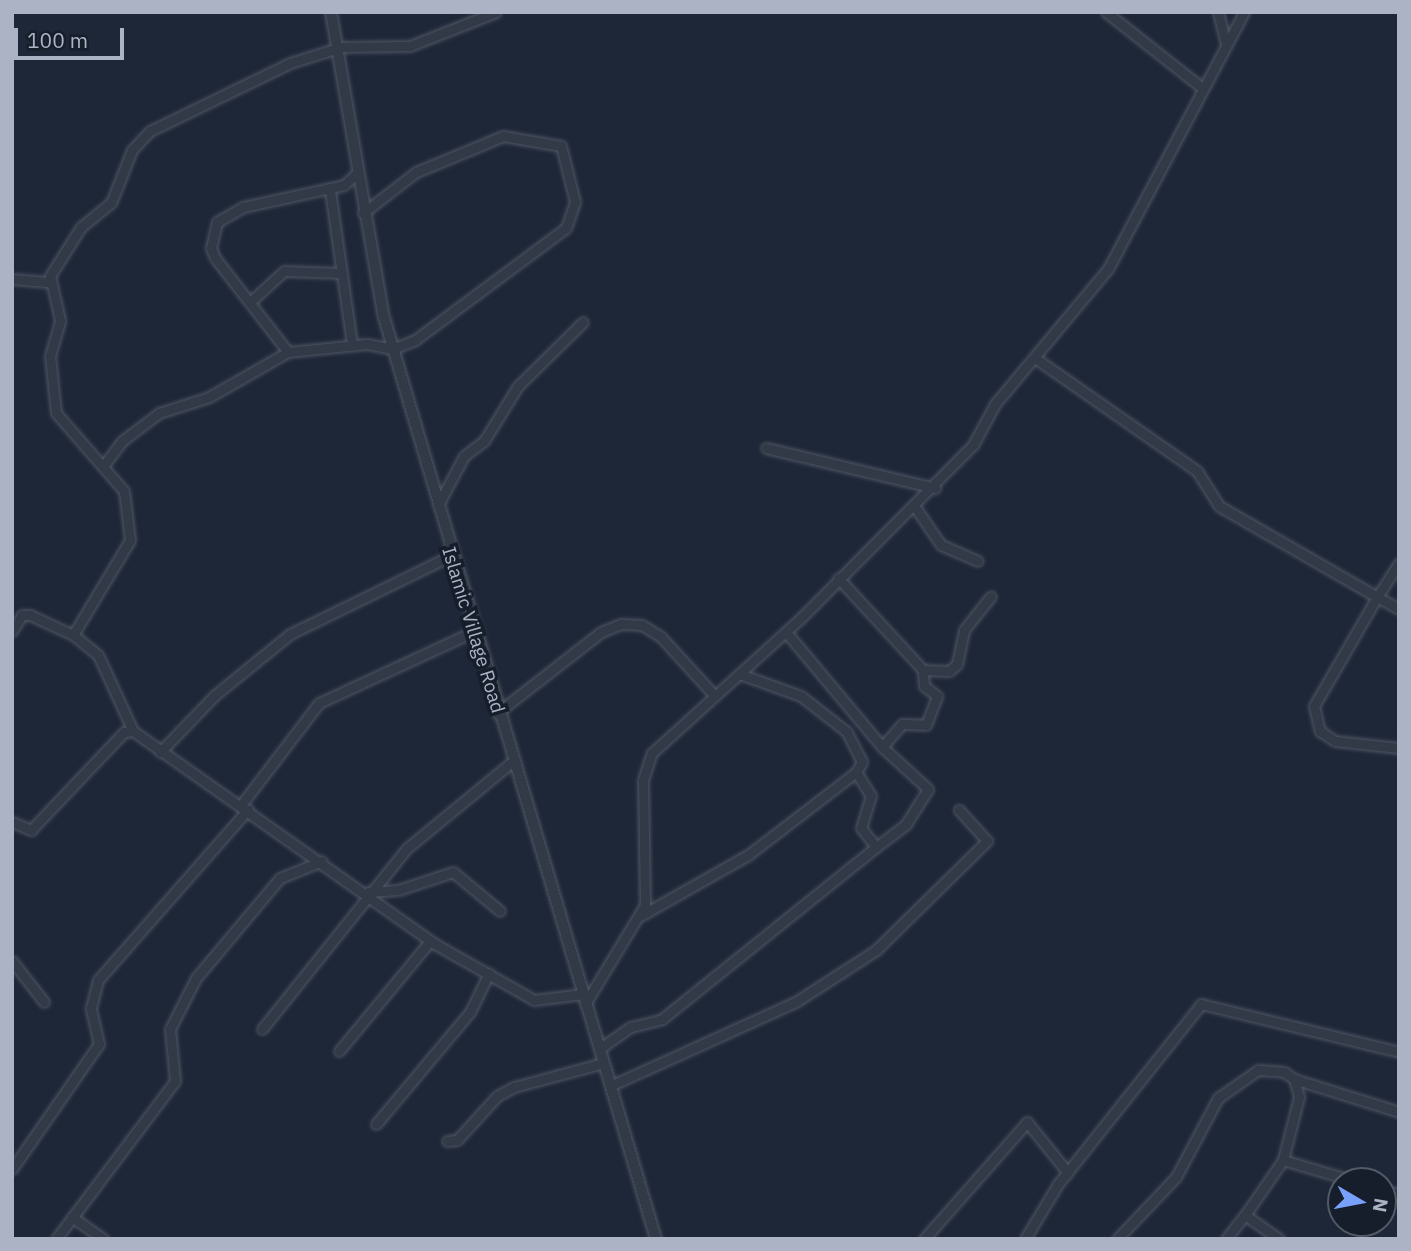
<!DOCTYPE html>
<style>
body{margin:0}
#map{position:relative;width:1411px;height:1251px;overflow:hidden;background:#1e2737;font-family:"IBM Plex Sans",sans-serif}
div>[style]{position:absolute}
.roads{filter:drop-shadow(0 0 2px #4f5665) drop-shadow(0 0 2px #4f5665)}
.minor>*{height:9px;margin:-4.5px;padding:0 4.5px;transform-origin:4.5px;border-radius:4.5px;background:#323947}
.tertiary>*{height:10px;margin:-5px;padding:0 5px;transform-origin:5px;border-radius:5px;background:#323947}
span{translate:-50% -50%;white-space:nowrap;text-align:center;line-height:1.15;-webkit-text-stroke:7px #171e2b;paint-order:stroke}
.street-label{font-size:19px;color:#abb3c4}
.frame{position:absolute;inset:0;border:14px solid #abb3c4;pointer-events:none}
.north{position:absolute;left:1327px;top:1167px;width:70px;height:70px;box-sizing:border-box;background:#171e2b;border:2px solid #525a68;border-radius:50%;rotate:100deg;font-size:19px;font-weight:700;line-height:28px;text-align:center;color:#abb3c4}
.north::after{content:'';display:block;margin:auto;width:24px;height:32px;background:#78a1fc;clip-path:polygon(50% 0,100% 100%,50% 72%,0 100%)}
.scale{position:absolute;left:14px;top:28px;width:110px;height:32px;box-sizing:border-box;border:4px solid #abb3c4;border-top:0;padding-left:9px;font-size:21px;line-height:24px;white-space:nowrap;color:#abb3c4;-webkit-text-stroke:5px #171e2b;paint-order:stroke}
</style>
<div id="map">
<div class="roads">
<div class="minor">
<i style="left:1106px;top:12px;width:121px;rotate:38.3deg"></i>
<i style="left:1218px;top:12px;width:32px;rotate:76deg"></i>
<i style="left:330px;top:190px;width:157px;rotate:81.9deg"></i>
<i style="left:12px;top:279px;width:38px;rotate:5deg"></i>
<i style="left:250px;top:302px;width:46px;rotate:-42.4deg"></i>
<i style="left:284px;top:271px;width:58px;rotate:2deg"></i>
<i style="left:288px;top:352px;width:119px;rotate:-127.8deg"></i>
<i style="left:215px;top:258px;width:11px;rotate:-112deg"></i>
<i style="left:211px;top:248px;width:27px;rotate:-77deg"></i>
<i style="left:217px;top:222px;width:30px;rotate:-30deg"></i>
<i style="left:243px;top:207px;width:103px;rotate:-12.3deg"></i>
<i style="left:344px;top:185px;width:18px;rotate:-43deg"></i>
<i style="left:1035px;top:358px;width:198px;rotate:34.9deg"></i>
<i style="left:1197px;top:471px;width:41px;rotate:57.8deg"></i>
<i style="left:1219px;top:506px;width:182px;rotate:29.9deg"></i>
<i style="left:1377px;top:597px;width:40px;rotate:-57.1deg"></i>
<i style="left:766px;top:448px;width:174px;rotate:13.3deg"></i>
<i style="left:104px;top:465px;width:30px;rotate:-53deg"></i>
<i style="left:122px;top:441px;width:46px;rotate:-37.1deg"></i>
<i style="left:159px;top:413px;width:52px;rotate:-17.7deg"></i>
<i style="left:209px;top:397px;width:91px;rotate:-29.7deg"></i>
<i style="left:288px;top:352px;width:79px;rotate:-5.8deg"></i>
<i style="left:367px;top:344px;width:25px;rotate:11deg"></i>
<i style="left:392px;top:349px;width:25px;rotate:-21deg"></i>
<i style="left:415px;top:340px;width:188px;rotate:-36.6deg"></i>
<i style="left:566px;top:228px;width:28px;rotate:-71deg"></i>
<i style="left:575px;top:202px;width:58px;rotate:-104deg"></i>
<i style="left:561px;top:146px;width:59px;rotate:-170.2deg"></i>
<i style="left:503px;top:136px;width:94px;rotate:157.5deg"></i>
<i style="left:416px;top:172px;width:67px;rotate:142.3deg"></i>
<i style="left:438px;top:505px;width:55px;rotate:-62deg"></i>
<i style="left:464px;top:456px;width:25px;rotate:-37deg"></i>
<i style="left:484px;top:441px;width:65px;rotate:-58.3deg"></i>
<i style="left:518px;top:386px;width:91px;rotate:-44.6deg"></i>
<i style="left:915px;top:507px;width:46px;rotate:55.6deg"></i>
<i style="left:941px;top:545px;width:40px;rotate:23.4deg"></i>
<i style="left:1399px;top:609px;width:25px;rotate:-151deg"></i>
<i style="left:1377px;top:597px;width:126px;rotate:120deg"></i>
<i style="left:1314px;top:706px;width:26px;rotate:77deg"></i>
<i style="left:1320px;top:731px;width:18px;rotate:34deg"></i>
<i style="left:1335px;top:741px;width:64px;rotate:6.2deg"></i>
<i style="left:12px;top:631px;width:19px;rotate:-58deg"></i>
<i style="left:22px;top:615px;width:8px"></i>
<i style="left:30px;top:615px;width:47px;rotate:24.9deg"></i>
<i style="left:786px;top:632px;width:150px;rotate:50.1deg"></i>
<i style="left:882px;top:747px;width:30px;rotate:-49deg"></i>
<i style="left:902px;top:724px;width:24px;rotate:2deg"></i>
<i style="left:926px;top:725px;width:31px;rotate:-69deg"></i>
<i style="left:937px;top:696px;width:16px;rotate:-142deg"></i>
<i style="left:924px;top:686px;width:16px;rotate:-94deg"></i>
<i style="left:923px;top:670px;width:125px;rotate:-132.7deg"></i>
<i style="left:923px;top:670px;width:26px;rotate:2deg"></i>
<i style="left:949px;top:671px;width:11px;rotate:-41deg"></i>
<i style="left:957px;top:664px;width:35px;rotate:-78deg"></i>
<i style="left:964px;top:630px;width:43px;rotate:-51.5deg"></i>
<i style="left:497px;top:713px;width:132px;rotate:-37.9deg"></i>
<i style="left:601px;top:632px;width:22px;rotate:-22deg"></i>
<i style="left:621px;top:624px;width:21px;rotate:3deg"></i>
<i style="left:642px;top:625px;width:22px;rotate:32deg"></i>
<i style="left:661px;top:637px;width:79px;rotate:47.6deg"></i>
<i style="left:133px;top:731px;width:84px;rotate:-114.7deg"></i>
<i style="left:98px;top:655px;width:32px;rotate:-141deg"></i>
<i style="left:73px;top:635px;width:111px;rotate:-59deg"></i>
<i style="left:130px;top:540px;width:49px;rotate:-97deg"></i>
<i style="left:124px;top:491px;width:103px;rotate:-131.1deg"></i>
<i style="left:56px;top:413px;width:57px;rotate:-96deg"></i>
<i style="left:50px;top:356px;width:37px;rotate:-74deg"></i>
<i style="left:60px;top:320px;width:45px;rotate:-102.8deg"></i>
<i style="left:50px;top:276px;width:58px;rotate:-57.7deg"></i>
<i style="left:81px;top:227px;width:38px;rotate:-39deg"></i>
<i style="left:111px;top:203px;width:57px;rotate:-68.4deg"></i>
<i style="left:132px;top:150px;width:26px;rotate:-47deg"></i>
<i style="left:150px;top:131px;width:156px;rotate:-25.9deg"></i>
<i style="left:290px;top:63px;width:53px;rotate:-17.4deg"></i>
<i style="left:341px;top:47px;width:69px;rotate:-0.8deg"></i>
<i style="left:410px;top:46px;width:92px;rotate:-21.6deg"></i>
<i style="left:160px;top:752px;width:79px;rotate:-46deg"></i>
<i style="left:215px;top:695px;width:97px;rotate:-39.1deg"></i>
<i style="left:290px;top:634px;width:178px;rotate:-26deg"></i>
<i style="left:241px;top:805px;width:128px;rotate:-52.6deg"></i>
<i style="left:319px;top:703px;width:170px;rotate:-24.8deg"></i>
<i style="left:12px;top:822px;width:21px;rotate:23deg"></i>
<i style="left:31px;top:830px;width:135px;rotate:-46.5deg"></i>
<i style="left:124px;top:732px;width:9px;rotate:-6deg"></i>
<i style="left:133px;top:731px;width:370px;rotate:35.2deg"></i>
<i style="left:435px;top:944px;width:114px;rotate:29.5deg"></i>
<i style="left:534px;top:1000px;width:49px;rotate:-7deg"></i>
<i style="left:876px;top:847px;width:38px;rotate:-37deg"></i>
<i style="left:906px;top:824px;width:41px;rotate:-57.8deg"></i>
<i style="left:928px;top:789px;width:62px;rotate:-137.6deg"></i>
<i style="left:368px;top:892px;width:30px;rotate:-4deg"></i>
<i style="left:398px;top:890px;width:58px;rotate:-18.1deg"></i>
<i style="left:453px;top:872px;width:61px;rotate:39.7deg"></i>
<i style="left:640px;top:916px;width:124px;rotate:-29.5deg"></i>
<i style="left:748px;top:855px;width:136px;rotate:-37.5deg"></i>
<i style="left:12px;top:961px;width:52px;rotate:52deg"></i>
<i style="left:585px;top:1004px;width:116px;rotate:-58.8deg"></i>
<i style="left:645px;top:905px;width:125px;rotate:-90.9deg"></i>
<i style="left:643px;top:780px;width:28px;rotate:-72deg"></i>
<i style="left:652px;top:753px;width:202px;rotate:-42.2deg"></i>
<i style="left:802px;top:617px;width:243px;rotate:-45.2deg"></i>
<i style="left:973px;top:445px;width:47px;rotate:-61.8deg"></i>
<i style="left:995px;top:404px;width:176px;rotate:-50.1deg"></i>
<i style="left:1108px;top:269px;width:291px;rotate:-62.1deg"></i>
<i style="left:262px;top:1029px;width:231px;rotate:-51.3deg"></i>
<i style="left:406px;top:849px;width:137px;rotate:-39.4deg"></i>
<i style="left:599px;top:1049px;width:39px;rotate:-35deg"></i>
<i style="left:631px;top:1027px;width:32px;rotate:-14deg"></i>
<i style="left:662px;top:1019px;width:275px;rotate:-38.8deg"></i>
<i style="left:876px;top:847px;width:24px;rotate:-128deg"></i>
<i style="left:861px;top:828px;width:34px;rotate:-73deg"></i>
<i style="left:871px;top:796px;width:28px;rotate:-122deg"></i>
<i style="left:856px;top:772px;width:12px;rotate:-59deg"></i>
<i style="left:862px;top:762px;width:34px;rotate:-117deg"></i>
<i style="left:847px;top:732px;width:58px;rotate:-142deg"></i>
<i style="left:801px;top:696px;width:65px;rotate:-160.2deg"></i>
<i style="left:339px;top:1051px;width:143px;rotate:-50.4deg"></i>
<i style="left:1294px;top:1079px;width:110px;rotate:17.4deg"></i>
<i style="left:610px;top:1086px;width:205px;rotate:-24.4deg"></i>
<i style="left:797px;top:1001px;width:94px;rotate:-32.8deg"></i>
<i style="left:876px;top:950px;width:156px;rotate:-44.5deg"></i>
<i style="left:987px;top:841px;width:42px;rotate:-132.1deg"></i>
<i style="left:376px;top:1124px;width:146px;rotate:-50deg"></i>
<i style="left:470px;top:1012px;width:43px;rotate:-64deg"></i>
<i style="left:447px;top:1141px;width:10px;rotate:-6deg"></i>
<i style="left:457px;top:1140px;width:59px;rotate:-47.7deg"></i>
<i style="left:497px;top:1096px;width:19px;rotate:-28deg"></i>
<i style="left:514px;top:1087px;width:92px;rotate:-15.1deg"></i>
<i style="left:1283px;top:1160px;width:74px;rotate:16.5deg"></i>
<i style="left:12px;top:1169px;width:152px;rotate:-55.2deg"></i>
<i style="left:99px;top:1044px;width:37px;rotate:-103deg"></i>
<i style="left:91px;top:1008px;width:29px;rotate:-76deg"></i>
<i style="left:98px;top:980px;width:227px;rotate:-48.7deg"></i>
<i style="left:1383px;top:1190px;width:16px;rotate:14deg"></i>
<i style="left:72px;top:1217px;width:39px;rotate:35deg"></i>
<i style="left:56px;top:1239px;width:198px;rotate:-53deg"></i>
<i style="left:175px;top:1081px;width:52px;rotate:-95.5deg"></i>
<i style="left:170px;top:1029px;width:57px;rotate:-63deg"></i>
<i style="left:196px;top:978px;width:131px;rotate:-50deg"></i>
<i style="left:280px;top:878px;width:45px;rotate:-22deg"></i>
<i style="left:924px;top:1239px;width:156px;rotate:-48.6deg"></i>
<i style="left:1027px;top:1122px;width:65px;rotate:51.2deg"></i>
<i style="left:1025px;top:1239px;width:64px;rotate:-59deg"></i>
<i style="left:1058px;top:1184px;width:230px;rotate:-51.5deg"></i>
<i style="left:1201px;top:1004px;width:204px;rotate:13.6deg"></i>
<i style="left:1117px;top:1239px;width:86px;rotate:-46.4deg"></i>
<i style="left:1176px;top:1177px;width:89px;rotate:-62deg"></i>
<i style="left:1218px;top:1098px;width:49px;rotate:-35deg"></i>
<i style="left:1258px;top:1070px;width:26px;rotate:4deg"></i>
<i style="left:1284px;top:1072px;width:12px;rotate:35deg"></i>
<i style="left:1294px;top:1079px;width:19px;rotate:74deg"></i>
<i style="left:1299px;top:1097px;width:65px;rotate:104.3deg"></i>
<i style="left:1283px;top:1160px;width:67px;rotate:124.6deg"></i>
<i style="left:1226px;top:1239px;width:31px;rotate:-52deg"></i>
<i style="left:1245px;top:1215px;width:42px;rotate:35.2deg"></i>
</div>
<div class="tertiary">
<i style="left:331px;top:12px;width:306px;rotate:80.2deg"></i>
<i style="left:383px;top:314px;width:964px;rotate:73.56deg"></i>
</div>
</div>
<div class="street-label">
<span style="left:473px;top:630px;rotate:73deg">Islamic Village Road</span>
</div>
<div class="frame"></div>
<div class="north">N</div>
<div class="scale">100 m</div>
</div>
